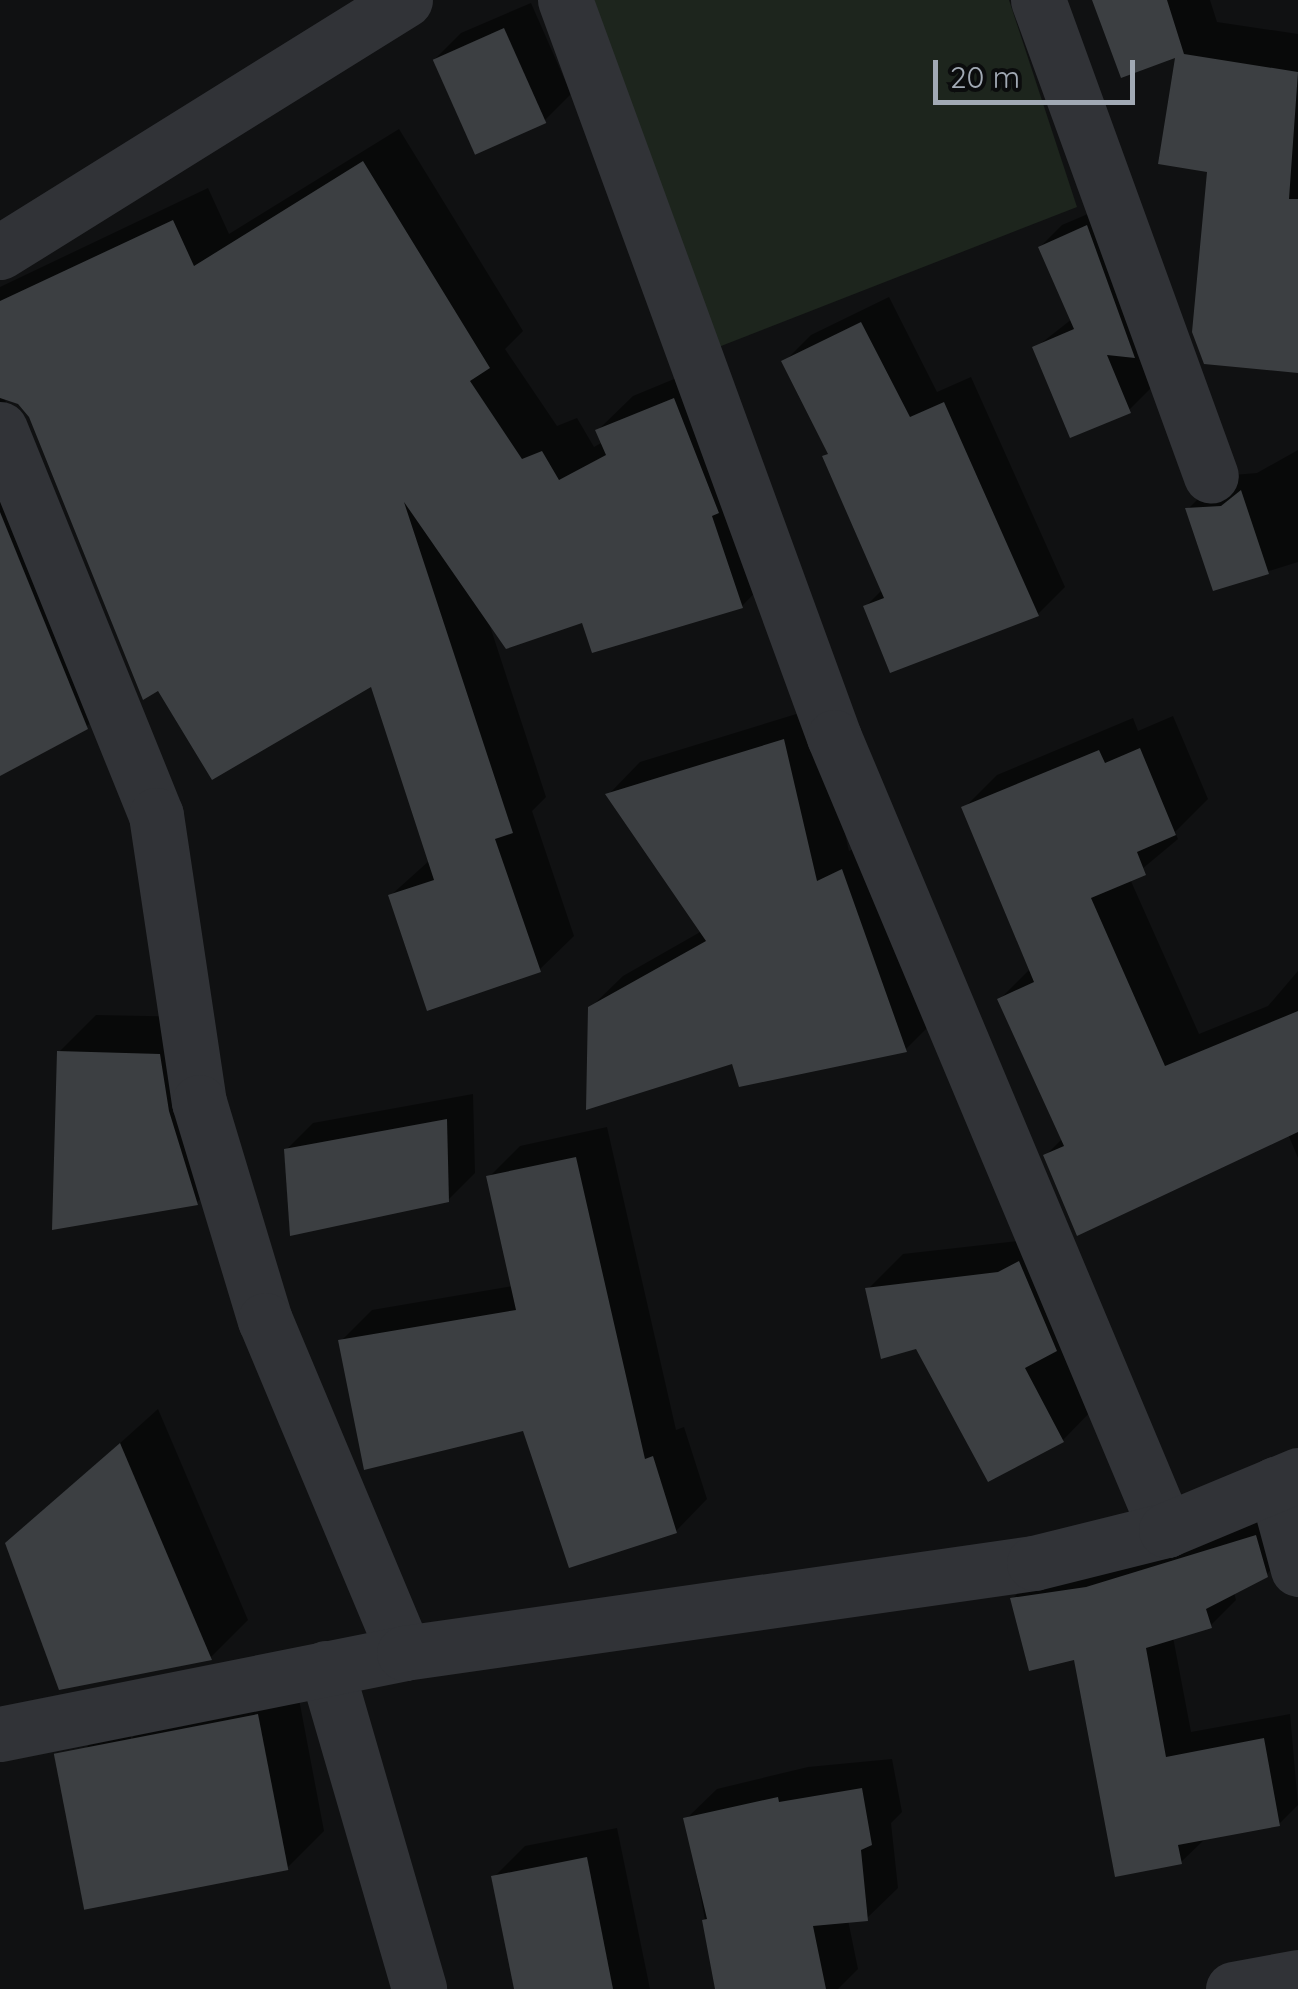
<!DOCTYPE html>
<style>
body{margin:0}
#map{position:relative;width:1298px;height:1989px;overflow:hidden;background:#101112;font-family:Quicksand,sans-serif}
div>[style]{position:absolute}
.green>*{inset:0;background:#1d251d}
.shadow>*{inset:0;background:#0007}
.building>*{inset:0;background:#3c3f42;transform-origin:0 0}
.minor>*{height:55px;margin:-27.5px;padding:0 27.5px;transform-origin:27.5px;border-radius:27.5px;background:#313337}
span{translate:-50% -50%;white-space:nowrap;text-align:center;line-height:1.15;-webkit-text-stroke:9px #0b0c0d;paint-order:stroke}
.scale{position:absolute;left:933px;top:60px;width:202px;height:45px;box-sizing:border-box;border:5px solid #a1a9b4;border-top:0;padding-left:12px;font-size:30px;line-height:35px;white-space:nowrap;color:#a1a9b4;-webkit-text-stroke:8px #0b0c0d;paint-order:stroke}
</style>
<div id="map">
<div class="green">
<i style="clip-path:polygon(594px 0,1009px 0,1077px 207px,716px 348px)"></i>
</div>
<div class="shadow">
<i style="clip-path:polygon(1095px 0,1210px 0,1217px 22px,1298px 34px,1298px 371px,1210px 170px,1178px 54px)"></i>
<i style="clip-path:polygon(531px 3px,571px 94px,544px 121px,435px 59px,461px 33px)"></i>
<i style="clip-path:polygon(399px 129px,523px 331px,505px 349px,557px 426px,577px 418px,594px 447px,603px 442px,598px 430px,633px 396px,708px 365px,776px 571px,742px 606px,584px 620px,488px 620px,546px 797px,532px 811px,574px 936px,539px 970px,390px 896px,430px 860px,372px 683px,20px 402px,5px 400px,121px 692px,86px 727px,0 773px,0 287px,208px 188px,229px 234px)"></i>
<i style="clip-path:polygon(1109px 205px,1155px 334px,1137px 353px,1151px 388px,1129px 410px,1035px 348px,1072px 319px,1040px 247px,1062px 225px)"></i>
<i style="clip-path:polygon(889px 297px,937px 392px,971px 377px,1065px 587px,1038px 614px,891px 670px,866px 606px,883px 589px,825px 457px,830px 452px,784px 362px,811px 335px)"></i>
<i style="clip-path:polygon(1298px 450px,1298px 562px,1214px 588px,1188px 509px,1221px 476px,1257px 473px)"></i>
<i style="clip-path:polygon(816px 708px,849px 851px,874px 839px,938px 1017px,906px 1049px,734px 1060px,590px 1008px,623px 976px,702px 931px,609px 794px,640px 762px)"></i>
<i style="clip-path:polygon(1173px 716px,1208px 799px,1175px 832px,1178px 839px,1130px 879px,1199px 1034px,1268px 1006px,1298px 971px,1298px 1158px,1288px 1134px,1046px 1155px,1063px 1138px,1000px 999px,1031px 968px,964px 808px,997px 775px,1133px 718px,1138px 731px)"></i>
<i style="clip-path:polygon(96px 1015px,197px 1017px,234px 1166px,196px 1203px,59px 1052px)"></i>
<i style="clip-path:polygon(473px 1094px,475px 1173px,448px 1200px,286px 1150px,313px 1123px)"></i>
<i style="clip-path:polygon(607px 1127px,676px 1430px,684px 1427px,707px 1499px,676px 1531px,525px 1428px,341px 1341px,372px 1310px,513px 1286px,489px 1177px,520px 1146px)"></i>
<i style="clip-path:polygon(1035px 1239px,1097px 1405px,1063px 1440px,917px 1346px,868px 1289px,903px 1254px)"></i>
<i style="clip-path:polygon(158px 1409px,248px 1620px,211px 1657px,8px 1544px)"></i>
<i style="clip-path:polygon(1282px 1511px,1292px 1548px,1266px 1575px,1234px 1592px,1236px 1600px,1210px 1626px,1173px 1637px,1191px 1732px,1290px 1714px,1298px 1805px,1279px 1824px,1206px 1838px,1181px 1862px,1076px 1656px,1012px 1599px,1038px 1573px)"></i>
<i style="clip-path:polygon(295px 1678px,324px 1831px,287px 1868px,84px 1750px,121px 1713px,133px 1711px,131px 1739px,166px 1704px)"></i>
<i style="clip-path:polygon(892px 1759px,902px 1812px,891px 1823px,898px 1888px,867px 1918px,848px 1920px,858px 1969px,838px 1989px,718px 1989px,686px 1819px,717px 1789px,808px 1767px)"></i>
<i style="clip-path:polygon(617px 1828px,650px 1989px,544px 1989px,494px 1877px,525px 1846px)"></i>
</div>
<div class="building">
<i style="clip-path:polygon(1092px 0,1167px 0,1184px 54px,1298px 72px,1289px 199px,1298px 199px,1298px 373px,1204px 364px,1192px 332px,1207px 172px,1158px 164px,1175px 58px,1121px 78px)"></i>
<i style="left:504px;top:28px;width:104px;height:78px;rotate:66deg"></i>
<i style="clip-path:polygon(363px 161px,490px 368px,470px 381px,522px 459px,542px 451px,559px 480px,606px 455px,595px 430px,674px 398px,719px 513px,712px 516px,743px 608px,592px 653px,582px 623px,506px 649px,404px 502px,513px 833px,495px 839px,541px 972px,427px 1011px,388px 895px,434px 880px,371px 687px,212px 780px,158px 691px,143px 700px,29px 417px,18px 404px,0 398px,0 301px,173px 220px,194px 266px)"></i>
<i style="clip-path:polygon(1087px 225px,1135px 358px,1107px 355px,1131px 413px,1070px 438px,1032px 347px,1074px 329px,1038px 247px)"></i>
<i style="clip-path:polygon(861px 322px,910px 417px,944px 402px,1039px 616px,890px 673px,863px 606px,884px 598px,822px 456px,828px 454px,781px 361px)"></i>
<i style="clip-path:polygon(1241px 490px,1269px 574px,1213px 591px,1185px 508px,1221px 506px)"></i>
<i style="clip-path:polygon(0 512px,88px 729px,0 776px)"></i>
<i style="clip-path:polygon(784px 739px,817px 881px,842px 869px,907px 1052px,739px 1087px,732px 1064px,586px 1110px,588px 1007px,706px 941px,605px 794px)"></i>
<i style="clip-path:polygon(1140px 748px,1176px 835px,1137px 852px,1146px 875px,1091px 898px,1165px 1066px,1298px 1011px,1298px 1132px,1077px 1236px,1043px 1155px,1064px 1146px,997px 999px,1034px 982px,961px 807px,1099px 750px,1105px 763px)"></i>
<i style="clip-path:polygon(57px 1051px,160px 1054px,169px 1111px,198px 1205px,52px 1230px)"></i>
<i style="clip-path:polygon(447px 1119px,449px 1202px,290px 1236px,284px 1149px)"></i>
<i style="clip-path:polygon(576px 1157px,645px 1459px,653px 1456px,677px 1533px,569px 1568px,523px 1431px,364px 1470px,338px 1340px,516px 1310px,486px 1176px)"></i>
<i style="clip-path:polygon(1019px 1261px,1057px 1351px,1025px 1368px,1064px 1442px,988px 1482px,916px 1349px,881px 1359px,865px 1288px,998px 1272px)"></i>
<i style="clip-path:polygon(120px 1443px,212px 1660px,59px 1690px,5px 1543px)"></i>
<i style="clip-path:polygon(1256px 1535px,1268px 1577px,1206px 1609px,1212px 1628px,1146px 1648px,1166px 1757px,1264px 1738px,1280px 1826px,1178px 1845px,1182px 1864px,1115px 1877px,1074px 1660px,1029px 1671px,1010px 1598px,1086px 1587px)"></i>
<i style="left:258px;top:1714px;width:159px;height:208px;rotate:79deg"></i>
<i style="clip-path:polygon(862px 1788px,872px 1845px,861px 1850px,868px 1921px,813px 1926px,826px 1989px,715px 1989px,702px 1920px,707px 1919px,683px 1818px,778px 1797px,779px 1802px)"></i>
<i style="clip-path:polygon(587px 1857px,613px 1989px,514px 1989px,491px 1876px)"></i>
</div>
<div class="minor">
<i style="left:565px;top:0;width:785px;rotate:69.95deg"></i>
<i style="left:834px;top:737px;width:860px;rotate:67.28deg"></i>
<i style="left:1038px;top:0;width:506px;rotate:70.03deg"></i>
<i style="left:0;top:252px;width:477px;rotate:-31.9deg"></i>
<i style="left:0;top:429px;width:416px;rotate:68deg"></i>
<i style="left:156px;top:815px;width:290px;rotate:81.5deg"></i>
<i style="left:199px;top:1102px;width:228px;rotate:73.2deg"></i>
<i style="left:265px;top:1320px;width:361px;rotate:67.3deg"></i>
<i style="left:1275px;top:1484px;width:88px;rotate:74.9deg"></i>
<i style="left:326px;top:1668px;width:334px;rotate:73.8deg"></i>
<i style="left:0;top:1734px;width:412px;rotate:-11.3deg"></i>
<i style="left:404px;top:1653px;width:636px;rotate:-8.13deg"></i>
<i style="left:1034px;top:1563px;width:136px;rotate:-14deg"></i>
<i style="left:1166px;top:1530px;width:143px;rotate:-22.6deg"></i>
<i style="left:1233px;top:1989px;width:66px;rotate:-10.5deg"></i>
</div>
<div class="scale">20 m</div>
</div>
